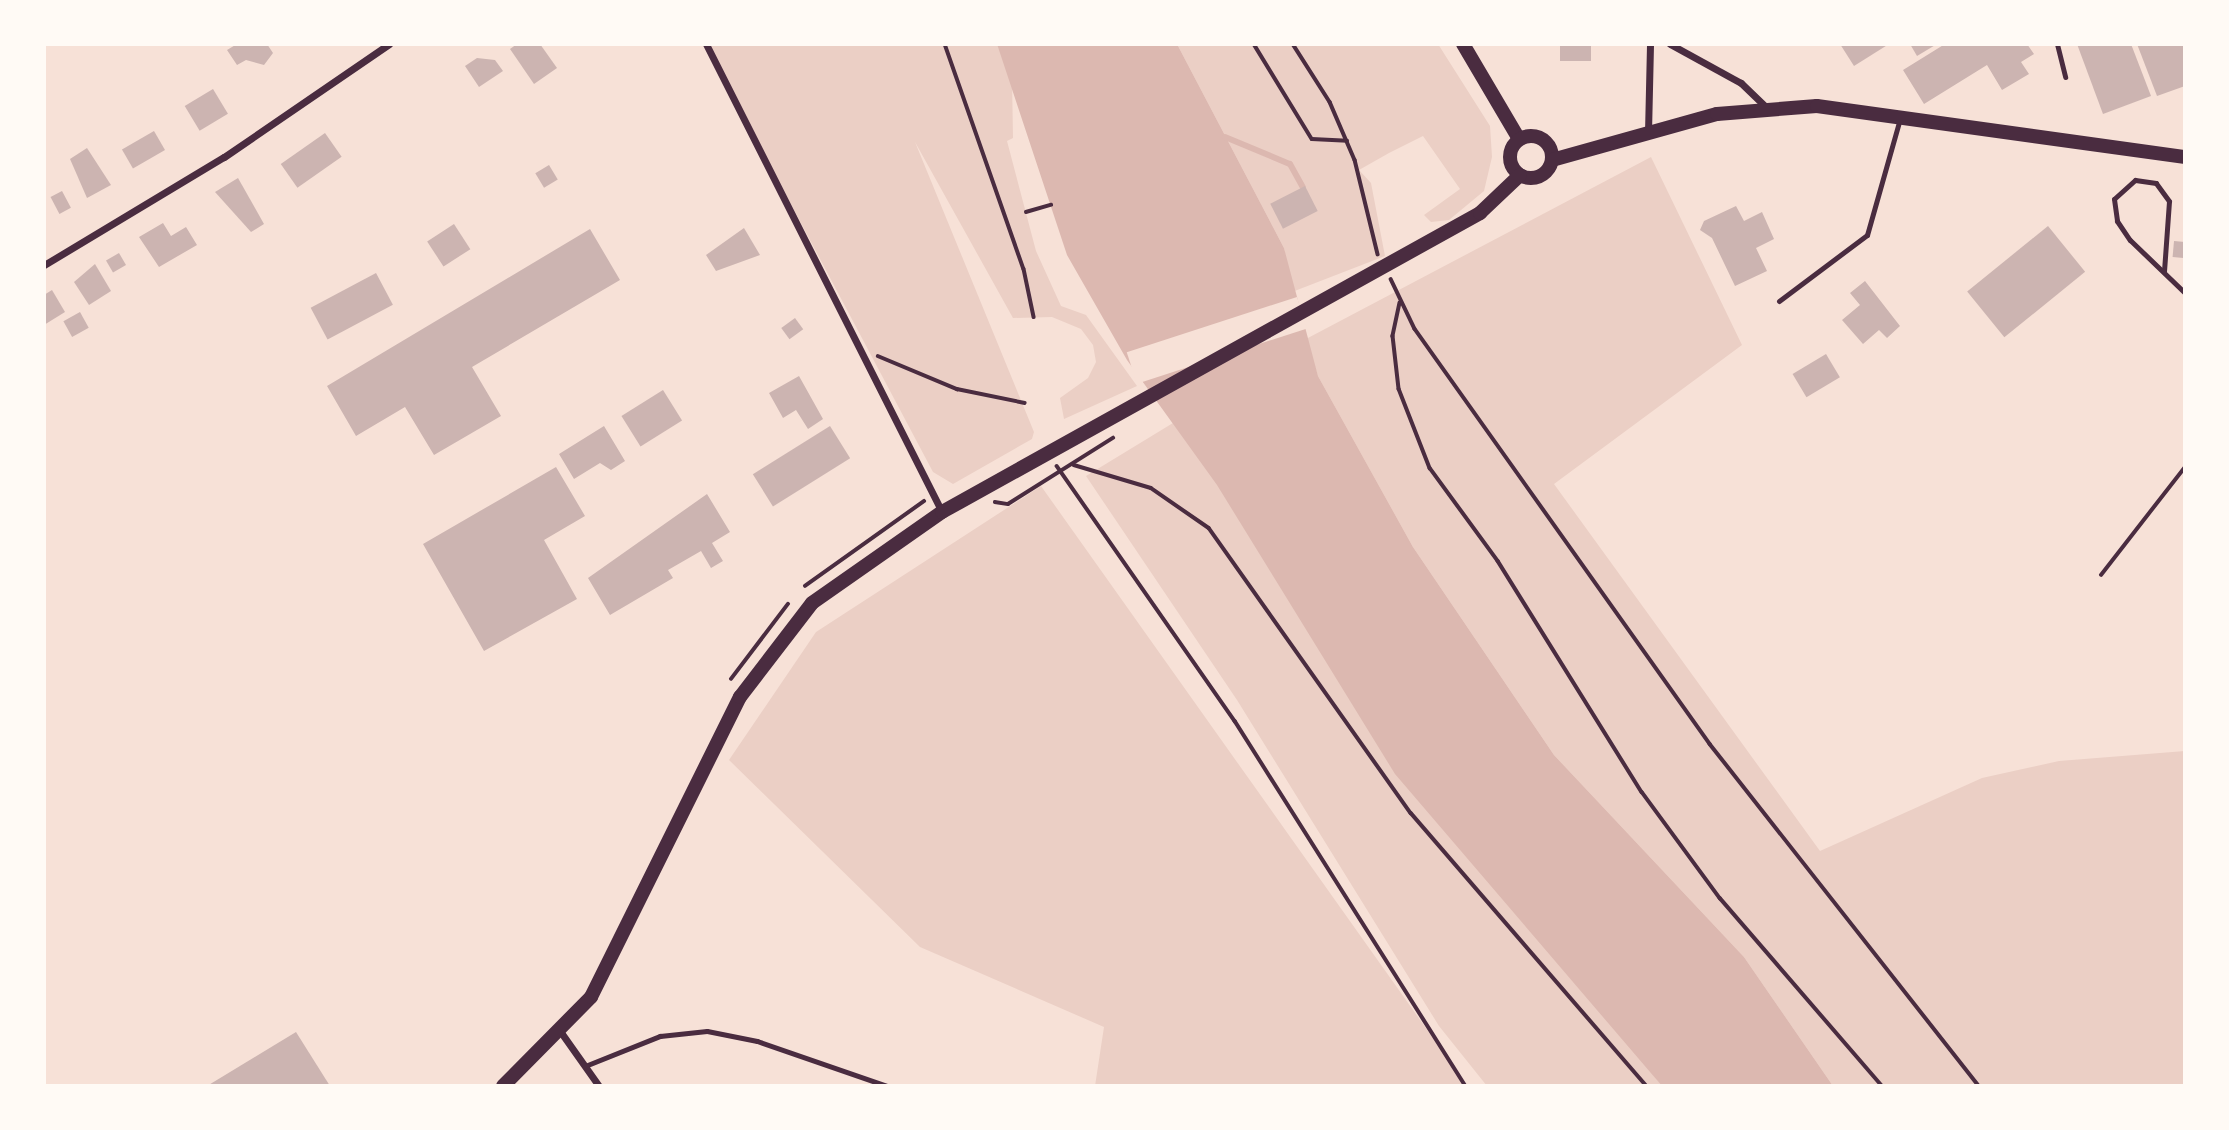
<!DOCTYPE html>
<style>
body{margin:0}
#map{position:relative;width:2229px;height:1130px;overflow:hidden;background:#f7e1d7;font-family:Overpass,sans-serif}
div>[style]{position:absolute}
.green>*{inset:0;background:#ebcfc5}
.water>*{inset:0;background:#dcb8b0}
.pier>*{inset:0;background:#f7e1d7;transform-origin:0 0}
.stream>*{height:6px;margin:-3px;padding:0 3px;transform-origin:3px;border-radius:3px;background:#dcb8b0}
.building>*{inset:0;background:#ccb4b1;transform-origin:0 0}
.path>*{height:3.5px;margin:-1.75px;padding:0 1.75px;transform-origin:1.75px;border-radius:1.75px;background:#4a2c40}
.service>*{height:5px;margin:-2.5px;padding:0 2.5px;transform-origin:2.5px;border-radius:2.5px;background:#4a2c40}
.minor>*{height:7px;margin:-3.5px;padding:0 3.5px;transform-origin:3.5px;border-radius:3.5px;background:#4a2c40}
.secondary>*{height:14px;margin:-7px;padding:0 7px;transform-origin:7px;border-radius:7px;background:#4a2c40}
.secondary>.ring{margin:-7px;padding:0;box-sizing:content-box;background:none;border:14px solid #4a2c40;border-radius:50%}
span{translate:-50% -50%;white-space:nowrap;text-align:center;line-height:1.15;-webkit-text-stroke:5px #fffaf5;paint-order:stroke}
.frame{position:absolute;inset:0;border:46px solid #fffaf5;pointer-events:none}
</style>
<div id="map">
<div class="green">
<i style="clip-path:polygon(706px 44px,997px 44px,1012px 79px,1013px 138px,1007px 141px,1036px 251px,1061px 306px,1086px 315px,1137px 386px,1064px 419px,1060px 398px,1088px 378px,1096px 362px,1093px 345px,1081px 329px,1052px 317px,1013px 318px,915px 142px,1034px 432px,1032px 439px,953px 484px,933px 472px)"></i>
<i style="clip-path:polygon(1177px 44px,1438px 44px,1490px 126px,1492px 157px,1484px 191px,1449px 220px,1431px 222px,1424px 215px,1460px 189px,1423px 136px,1389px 153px,1359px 170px,1371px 183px,1385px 256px,1292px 292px,1284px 248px)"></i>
<i style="clip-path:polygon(1651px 157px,1742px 345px,1554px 484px,1820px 851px,1982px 778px,2059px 761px,2185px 751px,2185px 1086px,1833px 1086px,1744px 957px,1554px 755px,1413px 547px,1318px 376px,1306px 339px)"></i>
<i style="clip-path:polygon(1173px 423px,1618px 1031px,1662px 1086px,1487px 1086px,1439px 1026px,1237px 700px,1086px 476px)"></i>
<i style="clip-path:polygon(1041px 486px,1467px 1086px,1095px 1086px,1104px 1027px,920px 947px,729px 760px,816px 632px)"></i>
</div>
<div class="water">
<i style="clip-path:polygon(997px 44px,1177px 44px,1284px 248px,1318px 376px,1413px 547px,1554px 755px,1744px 957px,1833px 1086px,1662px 1086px,1395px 774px,1217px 485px,1127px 360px,1067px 255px)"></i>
</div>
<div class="pier">
<i style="left:1297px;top:297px;width:33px;height:179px;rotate:72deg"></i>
</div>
<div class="stream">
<i style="left:1225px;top:137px;width:70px;rotate:22.6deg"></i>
<i style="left:1290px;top:164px;width:26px;rotate:61deg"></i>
</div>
<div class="building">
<i style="clip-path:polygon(237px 44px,267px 44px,273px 53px,264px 65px,246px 60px,237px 65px,227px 50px)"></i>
<i style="clip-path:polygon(517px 44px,540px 44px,557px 68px,534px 84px,510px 49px)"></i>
<i style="left:1560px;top:44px;width:31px;height:17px"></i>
<i style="clip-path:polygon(1840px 44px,1889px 44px,1854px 66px)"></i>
<i style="clip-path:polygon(1910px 44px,1937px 44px,1917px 56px)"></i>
<i style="clip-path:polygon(1945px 44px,2027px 44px,2034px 54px,2021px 62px,2029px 74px,2002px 90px,1987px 65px,1924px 104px,1903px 70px)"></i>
<i style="clip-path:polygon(2077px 44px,2131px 44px,2151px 96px,2103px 114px)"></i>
<i style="clip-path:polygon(2137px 44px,2185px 44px,2185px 86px,2157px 96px)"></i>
<i style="clip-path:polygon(477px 58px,495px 60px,503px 71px,479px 87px,465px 66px)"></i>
<i style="left:213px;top:89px;width:29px;height:33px;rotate:59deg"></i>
<i style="left:154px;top:131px;width:22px;height:37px;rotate:60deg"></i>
<i style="left:325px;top:133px;width:29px;height:54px;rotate:55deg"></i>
<i style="clip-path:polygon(87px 148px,111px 185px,87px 198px,70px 159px)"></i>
<i style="left:549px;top:165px;width:17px;height:16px;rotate:59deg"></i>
<i style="clip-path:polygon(238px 178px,264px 224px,251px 232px,215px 192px)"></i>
<i style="left:1305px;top:186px;width:28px;height:39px;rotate:63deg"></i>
<i style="left:62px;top:191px;width:19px;height:13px;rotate:62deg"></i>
<i style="clip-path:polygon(1736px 206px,1744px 221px,1762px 212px,1774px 239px,1756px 248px,1767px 271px,1735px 286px,1712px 238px,1700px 230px,1704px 221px)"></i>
<i style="clip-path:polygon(163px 223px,171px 236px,186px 227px,197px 245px,159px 267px,139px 237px)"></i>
<i style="left:454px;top:224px;width:30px;height:32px;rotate:57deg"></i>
<i style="left:2048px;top:226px;width:59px;height:104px;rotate:51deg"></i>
<i style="clip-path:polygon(744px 228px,760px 255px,716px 271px,706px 255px)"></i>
<i style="clip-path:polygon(590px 229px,620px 280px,472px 367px,501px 416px,434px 455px,405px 407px,356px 436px,327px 386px)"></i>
<i style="left:2174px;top:241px;width:11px;height:16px;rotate:5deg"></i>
<i style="left:119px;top:253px;width:14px;height:15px;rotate:60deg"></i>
<i style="clip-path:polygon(95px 264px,111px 291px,89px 305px,74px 282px)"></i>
<i style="left:376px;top:273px;width:36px;height:74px;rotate:62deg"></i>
<i style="clip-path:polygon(1865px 281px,1900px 326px,1887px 338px,1879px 330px,1863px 344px,1842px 320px,1860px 305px,1850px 293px)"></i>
<i style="clip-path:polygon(52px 290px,65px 312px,44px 325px,44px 295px)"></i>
<i style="left:80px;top:312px;width:18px;height:19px;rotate:61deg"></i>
<i style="left:795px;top:318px;width:14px;height:17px;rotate:54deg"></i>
<i style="left:1826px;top:354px;width:27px;height:39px;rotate:59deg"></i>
<i style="clip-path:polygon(799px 376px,823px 419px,808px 429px,796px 410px,783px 418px,769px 393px)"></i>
<i style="left:663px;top:390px;width:36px;height:49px;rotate:58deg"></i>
<i style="clip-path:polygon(604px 426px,625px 461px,611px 470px,600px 463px,574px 479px,559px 454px)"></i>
<i style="left:830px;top:426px;width:38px;height:91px;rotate:58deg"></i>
<i style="clip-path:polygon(556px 467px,585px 516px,544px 540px,577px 599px,484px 651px,423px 544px)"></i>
<i style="clip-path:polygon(707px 494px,730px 532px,712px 543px,723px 561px,711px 568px,701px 551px,668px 570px,673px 578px,610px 615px,588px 578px)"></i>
<i style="clip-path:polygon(296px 1032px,330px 1086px,207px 1086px)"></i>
</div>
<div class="path">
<i style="left:945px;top:44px;width:238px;rotate:70.7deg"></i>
<i style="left:1024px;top:269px;width:49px;rotate:78.2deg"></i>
<i style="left:1254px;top:44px;width:111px;rotate:58.6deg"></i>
<i style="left:1312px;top:139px;width:35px;rotate:3deg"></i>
<i style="left:1293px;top:44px;width:69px;rotate:57.5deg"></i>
<i style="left:1330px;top:102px;width:63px;rotate:66.7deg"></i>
<i style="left:1355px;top:160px;width:97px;rotate:76.3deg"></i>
<i style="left:1026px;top:212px;width:26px;rotate:-16deg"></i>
<i style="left:1391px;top:279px;width:55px;rotate:64.4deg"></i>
<i style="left:1415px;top:329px;width:509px;rotate:54.59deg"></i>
<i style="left:1710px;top:744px;width:435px;rotate:51.8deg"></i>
<i style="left:1400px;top:303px;width:34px;rotate:102deg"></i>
<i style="left:1393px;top:336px;width:53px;rotate:83.5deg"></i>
<i style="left:1399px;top:389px;width:85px;rotate:68.6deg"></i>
<i style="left:1430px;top:468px;width:115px;rotate:53.8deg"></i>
<i style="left:1498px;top:561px;width:272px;rotate:58.1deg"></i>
<i style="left:1642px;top:792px;width:132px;rotate:53.7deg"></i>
<i style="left:1720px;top:898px;width:248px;rotate:49.2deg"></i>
<i style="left:878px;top:356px;width:86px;rotate:22.7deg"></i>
<i style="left:957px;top:389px;width:69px;rotate:11.6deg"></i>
<i style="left:1074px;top:465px;width:80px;rotate:16.6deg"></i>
<i style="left:1151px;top:488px;width:70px;rotate:34.6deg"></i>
<i style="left:1209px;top:528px;width:349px;rotate:54.7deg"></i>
<i style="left:1411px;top:813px;width:361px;rotate:49.2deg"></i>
<i style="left:1057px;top:466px;width:311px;rotate:55.1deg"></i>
<i style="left:1235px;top:721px;width:432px;rotate:57.7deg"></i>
<i style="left:995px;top:502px;width:13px;rotate:9deg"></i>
<i style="left:1008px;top:504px;width:124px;rotate:-32.2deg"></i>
<i style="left:2101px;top:575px;width:137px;rotate:-52.1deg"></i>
<i style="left:805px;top:586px;width:146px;rotate:-35.5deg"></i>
<i style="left:731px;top:679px;width:94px;rotate:-52.8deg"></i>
</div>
<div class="service">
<i style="left:2057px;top:44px;width:34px;rotate:76deg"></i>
<i style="left:2164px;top:271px;width:70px;rotate:-85.9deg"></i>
<i style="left:2169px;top:201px;width:22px;rotate:-126deg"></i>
<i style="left:2156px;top:183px;width:21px;rotate:-172deg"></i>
<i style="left:2135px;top:180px;width:28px;rotate:138deg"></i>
<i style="left:2114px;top:199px;width:22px;rotate:82deg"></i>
<i style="left:2117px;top:221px;width:23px;rotate:56deg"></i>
<i style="left:2130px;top:240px;width:76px;rotate:43.9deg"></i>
<i style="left:1779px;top:301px;width:110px;rotate:-36.9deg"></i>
<i style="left:1867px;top:235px;width:122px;rotate:-74.2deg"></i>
<i style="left:585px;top:1066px;width:81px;rotate:-21.8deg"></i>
<i style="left:660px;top:1036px;width:47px;rotate:-6.1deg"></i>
<i style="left:707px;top:1031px;width:51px;rotate:11.3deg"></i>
<i style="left:757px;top:1041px;width:138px;rotate:19.1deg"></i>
</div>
<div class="minor">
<i style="left:706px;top:44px;width:524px;rotate:63.24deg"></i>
<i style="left:1670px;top:44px;width:81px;rotate:28.8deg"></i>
<i style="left:1741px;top:83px;width:35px;rotate:44deg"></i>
<i style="left:1648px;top:133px;width:89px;rotate:-88.7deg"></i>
<i style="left:44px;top:265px;width:210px;rotate:-31deg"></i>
<i style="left:224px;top:157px;width:200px;rotate:-34.4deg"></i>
<i style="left:560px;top:1031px;width:67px;rotate:54.7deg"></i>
</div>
<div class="secondary">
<i style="left:1463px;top:44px;width:110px;rotate:59.5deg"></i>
<i class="ring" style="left:1510px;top:136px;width:28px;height:28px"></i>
<i style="left:1552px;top:160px;width:171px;rotate:-15.6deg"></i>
<i style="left:1717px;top:114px;width:100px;rotate:-4.6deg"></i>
<i style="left:1817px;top:106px;width:372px;rotate:7.9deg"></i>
<i style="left:503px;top:1086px;width:125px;rotate:-45.3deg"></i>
<i style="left:591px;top:997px;width:335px;rotate:-63.6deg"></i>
<i style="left:740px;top:697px;width:118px;rotate:-52.5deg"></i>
<i style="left:812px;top:603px;width:159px;rotate:-35deg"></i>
<i style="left:942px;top:512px;width:616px;rotate:-29.06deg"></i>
<i style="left:1480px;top:213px;width:55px;rotate:-43.5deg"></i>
</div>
<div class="frame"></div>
</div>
